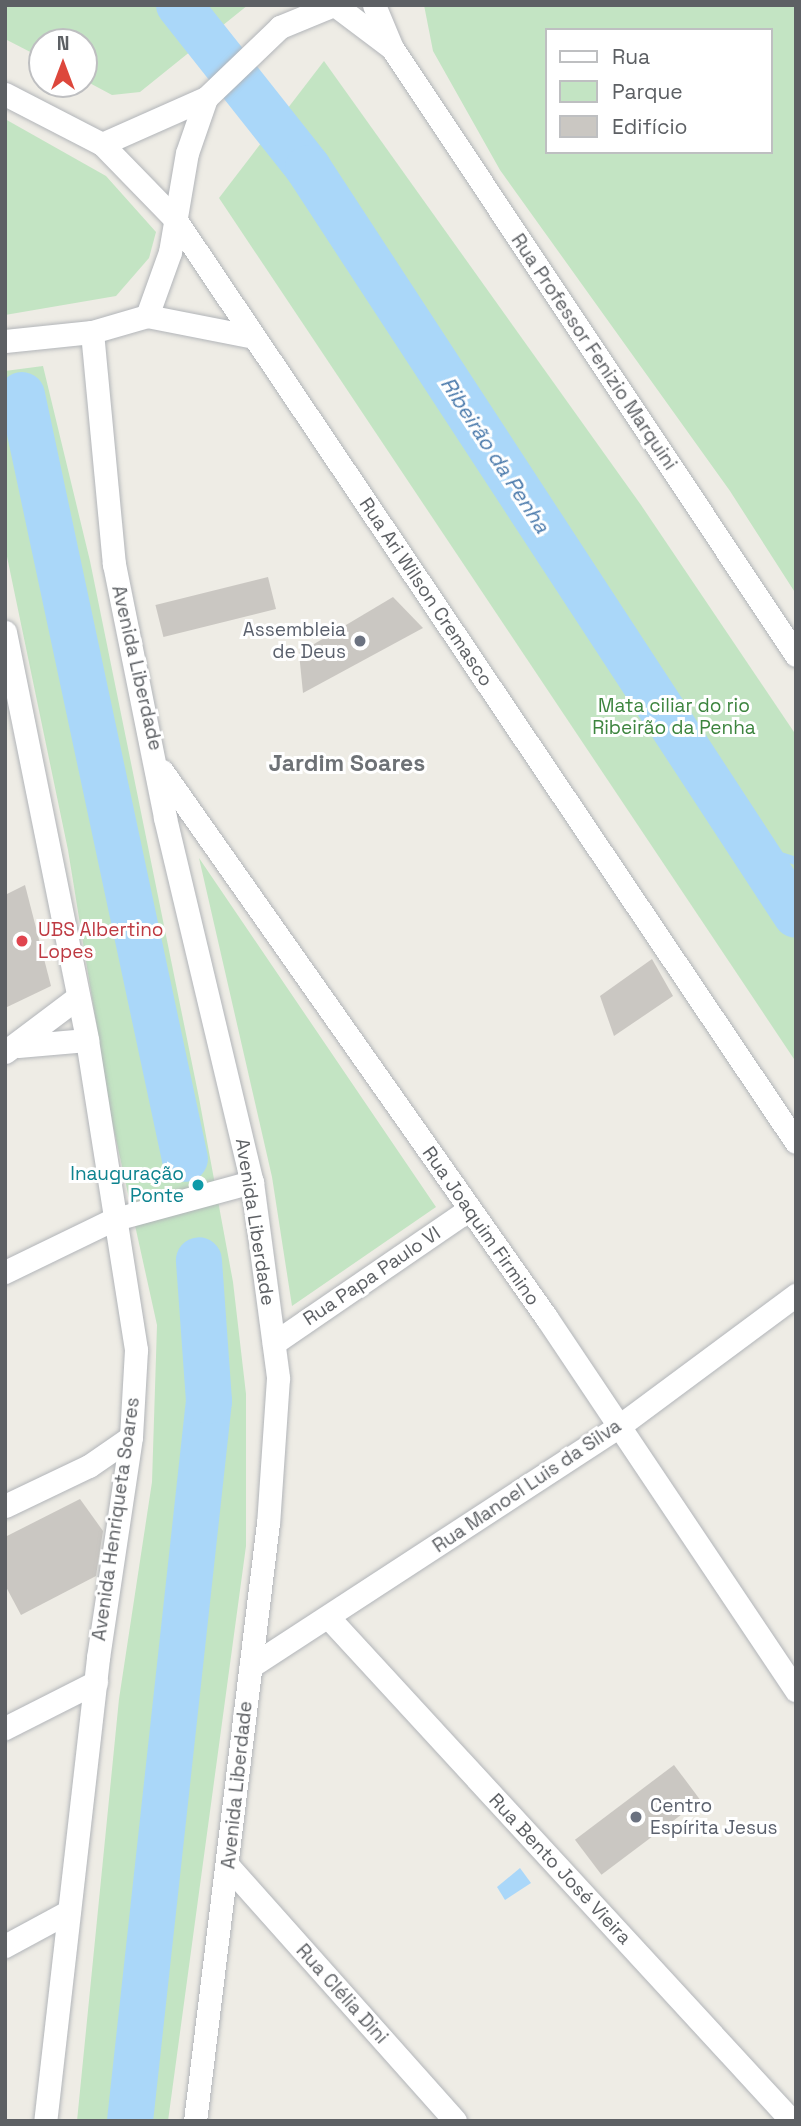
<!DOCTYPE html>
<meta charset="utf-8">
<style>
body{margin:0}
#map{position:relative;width:801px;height:2126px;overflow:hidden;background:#eeece5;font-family:"Space Grotesk",sans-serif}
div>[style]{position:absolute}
.green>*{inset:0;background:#c3e4c3}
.water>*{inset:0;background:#aad7f9}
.stream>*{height:8px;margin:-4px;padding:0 4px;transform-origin:4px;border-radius:4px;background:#aad7f9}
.river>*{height:46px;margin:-23px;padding:0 23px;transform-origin:23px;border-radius:23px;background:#aad7f9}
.building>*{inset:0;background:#cac7c2;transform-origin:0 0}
.roads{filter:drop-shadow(0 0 2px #b2b5b9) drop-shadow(0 0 2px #b2b5b9)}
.street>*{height:23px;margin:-11.5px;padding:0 11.5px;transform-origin:11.5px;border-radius:11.5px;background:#fff}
.dots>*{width:19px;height:19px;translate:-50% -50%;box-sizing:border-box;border:4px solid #fff;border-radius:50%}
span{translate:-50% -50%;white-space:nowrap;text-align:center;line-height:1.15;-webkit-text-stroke:6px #fff;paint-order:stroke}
.street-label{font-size:19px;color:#5d6064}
.worship-label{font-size:19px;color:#5b616d}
.right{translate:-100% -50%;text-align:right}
.left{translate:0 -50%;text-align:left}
.park-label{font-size:19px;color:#3c843e}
.health-label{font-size:19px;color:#be3a42}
.culture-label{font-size:19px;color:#0d838f}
.water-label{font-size:21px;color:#4878aa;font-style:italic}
.quarter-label{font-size:23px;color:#6e7276;font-weight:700}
.frame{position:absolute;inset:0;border:7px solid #5d6064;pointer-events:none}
.legend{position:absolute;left:545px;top:28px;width:228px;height:126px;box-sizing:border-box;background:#fff;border:2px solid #bebfc1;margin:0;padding:9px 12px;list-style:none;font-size:21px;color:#5d6064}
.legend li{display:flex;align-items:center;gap:14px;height:35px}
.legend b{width:35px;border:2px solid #bebfc1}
.north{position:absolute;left:28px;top:28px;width:70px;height:70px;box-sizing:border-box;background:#fff;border:2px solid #bebfc1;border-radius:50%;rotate:0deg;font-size:19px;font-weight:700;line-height:28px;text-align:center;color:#5d6064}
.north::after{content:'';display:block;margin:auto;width:24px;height:32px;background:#dd473c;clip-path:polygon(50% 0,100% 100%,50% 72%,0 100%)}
</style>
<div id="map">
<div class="green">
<i style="clip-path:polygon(5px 5px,248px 5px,140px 92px,112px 95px,84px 80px,84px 42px,42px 42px,42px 58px,5px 39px)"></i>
<i style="clip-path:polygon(evenodd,424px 5px,796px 5px,796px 594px,730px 491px,500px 170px,433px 51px,424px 5px,547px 30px,771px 30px,771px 152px,547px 152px,547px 30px)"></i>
<i style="clip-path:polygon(324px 61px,641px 505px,796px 735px,796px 1062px,219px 198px)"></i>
<i style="clip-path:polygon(5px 119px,106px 176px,156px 232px,149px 258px,116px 296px,5px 315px)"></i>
<i style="clip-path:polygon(43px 366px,90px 561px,199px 1098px,233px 1282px,246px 1394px,246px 1546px,168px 2121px,77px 2121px,119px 1699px,152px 1482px,157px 1325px,112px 1121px,68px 850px,5px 547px,5px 371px)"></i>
<i style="clip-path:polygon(199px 858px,436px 1207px,292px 1306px,272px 1177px)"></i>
</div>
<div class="water">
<i style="clip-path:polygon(520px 1868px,531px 1883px,505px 1900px,497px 1887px)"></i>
</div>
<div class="stream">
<i style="left:750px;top:846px;width:48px;rotate:18.1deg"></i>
</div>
<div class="river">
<i style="left:179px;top:5px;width:208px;rotate:51.6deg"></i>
<i style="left:308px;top:168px;width:892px;rotate:56.84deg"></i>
<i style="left:22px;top:395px;width:781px;rotate:77.96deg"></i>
<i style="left:130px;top:2121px;width:724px;rotate:-83.74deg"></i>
<i style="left:209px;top:1401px;width:141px;rotate:-94.1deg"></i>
</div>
<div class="building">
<i style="left:268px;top:577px;width:33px;height:116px;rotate:76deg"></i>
<i style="clip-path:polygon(393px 597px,423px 628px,303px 693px,299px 653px)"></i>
<i style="clip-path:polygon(25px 885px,51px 986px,5px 1008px,5px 895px)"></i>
<i style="clip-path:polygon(652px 959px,673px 996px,614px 1036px,600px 996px)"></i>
<i style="clip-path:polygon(80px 1499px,103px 1531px,96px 1576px,21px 1615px,5px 1585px,5px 1537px)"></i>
<i style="left:674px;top:1765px;width:44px;height:124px;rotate:53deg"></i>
</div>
<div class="roads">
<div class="street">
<i style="left:335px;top:5px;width:71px;rotate:37deg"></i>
<i style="left:374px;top:5px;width:47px;rotate:67.3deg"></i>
<i style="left:392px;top:48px;width:729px;rotate:56.35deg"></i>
<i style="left:5px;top:94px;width:109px;rotate:27.3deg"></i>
<i style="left:102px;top:144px;width:105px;rotate:45.8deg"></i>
<i style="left:175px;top:219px;width:1112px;rotate:56.07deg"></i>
<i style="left:102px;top:144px;width:114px;rotate:-23.9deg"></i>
<i style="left:206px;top:98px;width:103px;rotate:-43.8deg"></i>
<i style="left:280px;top:27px;width:55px;rotate:-22.4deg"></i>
<i style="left:147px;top:316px;width:68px;rotate:-70.2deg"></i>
<i style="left:170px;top:252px;width:100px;rotate:-80.3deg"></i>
<i style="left:187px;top:153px;width:58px;rotate:-70.9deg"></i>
<i style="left:92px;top:332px;width:233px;rotate:84.6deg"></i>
<i style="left:114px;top:564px;width:259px;rotate:78.6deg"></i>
<i style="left:165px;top:818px;width:374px;rotate:76.6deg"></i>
<i style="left:252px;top:1182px;width:198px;rotate:82.4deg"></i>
<i style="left:278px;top:1378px;width:145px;rotate:93.9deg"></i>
<i style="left:268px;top:1523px;width:602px;rotate:96.96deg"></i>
<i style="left:5px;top:341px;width:87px;rotate:-5.9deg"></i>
<i style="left:92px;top:332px;width:57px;rotate:-16.2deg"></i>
<i style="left:147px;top:316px;width:109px;rotate:11.1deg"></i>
<i style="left:5px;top:632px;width:416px;rotate:78.6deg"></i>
<i style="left:87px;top:1040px;width:314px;rotate:81deg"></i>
<i style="left:136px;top:1350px;width:87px;rotate:93.3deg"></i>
<i style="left:131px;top:1437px;width:223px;rotate:98.5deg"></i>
<i style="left:98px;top:1658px;width:466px;rotate:96.5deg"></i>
<i style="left:162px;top:771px;width:668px;rotate:54.88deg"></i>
<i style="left:546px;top:1317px;width:449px;rotate:56.2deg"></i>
<i style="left:18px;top:1046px;width:69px;rotate:-5deg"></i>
<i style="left:5px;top:1052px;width:91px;rotate:-37deg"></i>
<i style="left:5px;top:1272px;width:119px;rotate:-25.9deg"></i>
<i style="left:112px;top:1220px;width:145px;rotate:-15.2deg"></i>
<i style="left:274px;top:1343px;width:237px;rotate:-34.4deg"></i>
<i style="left:5px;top:1506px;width:93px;rotate:-25.5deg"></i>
<i style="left:89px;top:1466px;width:51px;rotate:-34.6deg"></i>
<i style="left:328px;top:1617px;width:685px;rotate:47.37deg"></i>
<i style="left:251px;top:1666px;width:438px;rotate:-33.1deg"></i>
<i style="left:618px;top:1427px;width:222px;rotate:-36.6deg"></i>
<i style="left:5px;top:1728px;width:102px;rotate:-26.8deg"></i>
<i style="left:229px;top:1867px;width:340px;rotate:48.3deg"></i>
<i style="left:5px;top:1946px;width:69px;rotate:-28.4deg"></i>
</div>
</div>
<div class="dots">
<i style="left:360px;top:641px;background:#6b7280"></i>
<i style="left:22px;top:941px;background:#e0444e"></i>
<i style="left:198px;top:1185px;background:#0f9aa8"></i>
<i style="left:636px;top:1817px;background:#6b7280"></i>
</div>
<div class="street-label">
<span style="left:594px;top:352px;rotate:56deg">Rua Professor Fenizio Marquini</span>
<span style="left:426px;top:592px;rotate:56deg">Rua Ari Wilson Cremasco</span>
<span style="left:137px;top:668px;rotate:77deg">Avenida Liberdade</span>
<span style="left:255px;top:1222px;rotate:81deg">Avenida Liberdade</span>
<span style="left:481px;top:1226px;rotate:55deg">Rua Joaquim Firmino</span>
<span style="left:372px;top:1276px;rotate:-34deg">Rua Papa Paulo VI</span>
<span style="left:527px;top:1486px;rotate:-34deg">Rua Manoel Luis da Silva</span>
<span style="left:116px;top:1519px;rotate:-82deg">Avenida Henriqueta Soares</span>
<span style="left:237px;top:1785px;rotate:-84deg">Avenida Liberdade</span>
<span style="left:560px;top:1869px;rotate:47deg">Rua Bento José Vieira</span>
<span style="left:342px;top:1994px;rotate:48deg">Rua Clélia Dini</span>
</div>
<div class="worship-label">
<span class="right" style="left:346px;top:641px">Assembleia<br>de Deus</span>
<span class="left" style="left:650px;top:1817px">Centro<br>Espírita Jesus</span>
</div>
<div class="park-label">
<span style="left:674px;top:717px">Mata ciliar do rio<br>Ribeirão da Penha</span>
</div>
<div class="health-label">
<span class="left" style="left:38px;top:941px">UBS Albertino<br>Lopes</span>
</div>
<div class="culture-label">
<span class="right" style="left:184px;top:1185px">Inauguração<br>Ponte</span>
</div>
<div class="water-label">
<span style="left:495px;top:455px;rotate:57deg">Ribeirão da Penha</span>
</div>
<div class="quarter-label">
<span style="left:347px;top:763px">Jardim Soares</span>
</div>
<div class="frame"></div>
<ul class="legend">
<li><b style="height:9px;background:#fff"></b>Rua</li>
<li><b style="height:19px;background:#c3e4c3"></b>Parque</li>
<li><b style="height:19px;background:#cac7c2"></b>Edifício</li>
</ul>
<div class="north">N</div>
</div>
